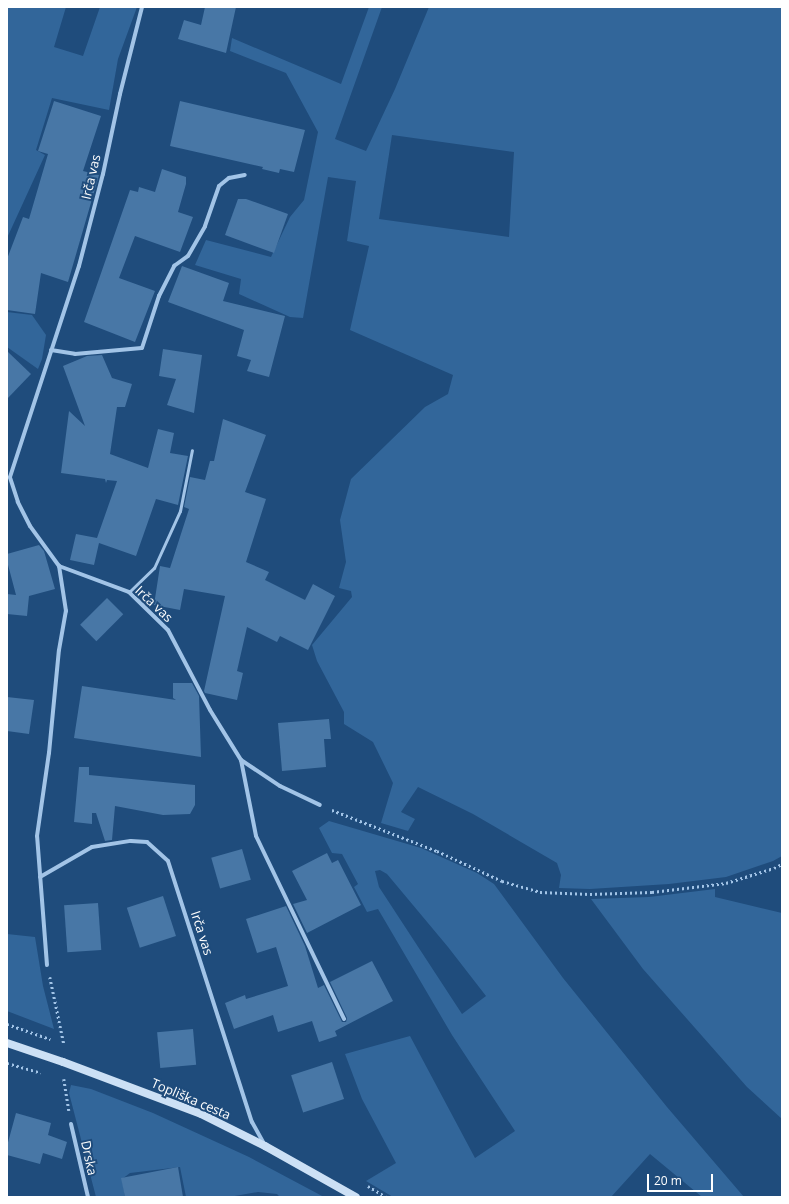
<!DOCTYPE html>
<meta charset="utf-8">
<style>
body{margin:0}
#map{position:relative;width:789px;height:1204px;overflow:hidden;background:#1f4c7c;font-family:"Open Sans",sans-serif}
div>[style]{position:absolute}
.green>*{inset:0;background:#32669a}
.building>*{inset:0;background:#4877a6;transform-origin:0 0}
.path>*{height:2.5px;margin-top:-1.25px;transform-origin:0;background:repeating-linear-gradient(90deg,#a2c4e7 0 2px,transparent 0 5px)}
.service>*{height:3px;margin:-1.5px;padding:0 1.5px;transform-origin:1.5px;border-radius:1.5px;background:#a2c4e7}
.minor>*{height:4px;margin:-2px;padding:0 2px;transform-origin:2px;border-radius:2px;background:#a2c4e7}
.secondary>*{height:8px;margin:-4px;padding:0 4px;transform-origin:4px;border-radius:4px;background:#cce0f5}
span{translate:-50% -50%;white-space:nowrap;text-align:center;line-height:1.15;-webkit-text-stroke:4px #1f4c7c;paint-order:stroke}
.street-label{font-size:13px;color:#fff}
.frame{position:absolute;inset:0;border:8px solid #fff;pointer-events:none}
.scale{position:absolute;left:647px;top:1174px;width:66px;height:18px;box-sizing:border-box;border:2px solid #fff;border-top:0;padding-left:5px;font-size:12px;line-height:14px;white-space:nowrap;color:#fff;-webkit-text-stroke:3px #1f4c7c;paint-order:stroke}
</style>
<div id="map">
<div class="green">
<i style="clip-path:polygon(7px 7px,66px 7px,54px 47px,83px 56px,100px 7px,137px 7px,118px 59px,109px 110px,52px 98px,36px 150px,45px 155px,7px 238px)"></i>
<i style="clip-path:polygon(evenodd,369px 7px,382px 7px,335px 139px,366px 151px,395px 89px,429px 7px,782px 7px,782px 856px,773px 861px,726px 877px,669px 884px,590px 889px,559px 888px,561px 875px,557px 863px,473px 814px,418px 787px,401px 812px,415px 819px,408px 831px,381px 823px,393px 783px,373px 742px,344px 724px,344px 712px,317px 661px,312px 645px,352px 597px,351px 591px,339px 588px,346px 562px,340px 520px,351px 479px,425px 407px,448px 394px,453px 375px,350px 330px,369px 246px,347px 241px,356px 181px,328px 177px,303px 318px,290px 317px,239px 294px,241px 279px,195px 265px,206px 240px,271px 257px,290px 217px,304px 200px,318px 132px,286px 73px,230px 51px,232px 38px,341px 84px,369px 7px,392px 135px,514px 152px,509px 237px,379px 219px,392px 135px)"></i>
<i style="clip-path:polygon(7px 312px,32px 315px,46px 335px,42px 359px,38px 369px,7px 347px)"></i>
<i style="clip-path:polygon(evenodd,329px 821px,421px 848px,477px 873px,494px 884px,563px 978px,667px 1107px,744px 1197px,702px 1197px,650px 1154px,611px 1197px,393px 1197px,366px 1181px,396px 1163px,362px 1099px,345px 1054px,410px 1036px,475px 1158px,515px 1131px,452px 1035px,378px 909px,367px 912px,354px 887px,358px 884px,342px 854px,332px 853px,319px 828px,329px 821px,380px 870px,387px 874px,448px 947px,486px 996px,462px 1014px,379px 887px,375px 871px,380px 870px)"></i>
<i style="clip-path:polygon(715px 889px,715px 897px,782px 913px,782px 1119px,747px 1087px,643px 969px,591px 899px,649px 897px)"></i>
<i style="clip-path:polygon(7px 934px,35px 937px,43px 986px,54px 1029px,7px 1011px)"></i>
<i style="clip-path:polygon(71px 1085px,91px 1089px,153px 1113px,249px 1157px,324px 1197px,280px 1197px,277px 1194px,258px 1192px,229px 1197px,186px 1197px,180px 1167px,130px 1173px,122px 1179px,125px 1197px,96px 1197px,69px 1093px)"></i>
</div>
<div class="building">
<i style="clip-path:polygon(205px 7px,236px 7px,226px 53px,178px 39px,184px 20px,201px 25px)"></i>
<i style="clip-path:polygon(54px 101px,101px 116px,83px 171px,99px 175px,68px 282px,41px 273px,35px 314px,7px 310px,7px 259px,23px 217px,29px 219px,48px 154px,38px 151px)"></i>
<i style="clip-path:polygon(180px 101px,305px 130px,294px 172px,280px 169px,279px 173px,262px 169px,263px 167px,170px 146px)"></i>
<i style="clip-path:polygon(162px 169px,186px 177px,186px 184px,178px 212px,193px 217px,180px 252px,135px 236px,119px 278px,155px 291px,135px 342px,84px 322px,130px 190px,138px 192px,139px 187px,155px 192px)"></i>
<i style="clip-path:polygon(238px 199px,246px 199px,288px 214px,274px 253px,225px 235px)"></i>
<i style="clip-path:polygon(182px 266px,229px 283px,223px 301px,285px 316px,269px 377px,247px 371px,251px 360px,237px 356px,244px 330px,168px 302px)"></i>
<i style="clip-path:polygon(163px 349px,202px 355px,194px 413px,167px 405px,176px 379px,159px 376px)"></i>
<i style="clip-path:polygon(7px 351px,31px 374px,7px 399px)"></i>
<i style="clip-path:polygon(102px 355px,112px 378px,132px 384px,125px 407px,117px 407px,110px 454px,148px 468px,158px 429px,174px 433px,170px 453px,188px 456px,178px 505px,156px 499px,136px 556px,99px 543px,94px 565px,70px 560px,76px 534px,97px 538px,117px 481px,107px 480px,106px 483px,105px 479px,61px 473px,69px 411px,85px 426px,63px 366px,87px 356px)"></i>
<i style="clip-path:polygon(223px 419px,266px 435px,245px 492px,266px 499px,246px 562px,269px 572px,265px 580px,305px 600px,313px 584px,335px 596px,308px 650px,280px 636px,277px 642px,247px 627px,237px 671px,243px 673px,237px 700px,205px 693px,204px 691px,225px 596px,184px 589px,180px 610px,154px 605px,160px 566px,170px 568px,189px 509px,184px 507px,190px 477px,205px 480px,210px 461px,214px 461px)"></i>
<i style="clip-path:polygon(39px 545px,44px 551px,55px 589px,29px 596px,27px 616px,7px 614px,7px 594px,16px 595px,7px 561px,7px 554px)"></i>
<i style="left:107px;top:598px;width:23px;height:38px;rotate:45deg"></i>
<i style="clip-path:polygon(173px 683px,192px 683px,199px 696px,201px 757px,74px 738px,82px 686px,176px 700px,173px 698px)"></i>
<i style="clip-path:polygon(7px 697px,34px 700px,29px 734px,7px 731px)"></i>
<i style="clip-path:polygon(329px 719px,331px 739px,324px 739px,326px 767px,282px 771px,278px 723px)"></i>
<i style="clip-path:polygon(79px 767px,89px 767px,89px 775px,195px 785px,195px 805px,190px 814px,163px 815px,115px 806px,112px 840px,105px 841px,96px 813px,92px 813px,92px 824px,74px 822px)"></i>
<i style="left:242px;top:849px;width:32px;height:32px;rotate:74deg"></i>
<i style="clip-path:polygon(327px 853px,332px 863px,338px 860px,361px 905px,307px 933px,293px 904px,307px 900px,292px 871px)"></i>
<i style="left:163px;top:896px;width:42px;height:38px;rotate:72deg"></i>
<i style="left:98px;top:903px;width:47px;height:34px;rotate:86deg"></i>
<i style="clip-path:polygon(286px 906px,305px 946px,318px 988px,324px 985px,342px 1022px,346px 1022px,347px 1018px,330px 982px,372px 961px,393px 1001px,335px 1031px,337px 1036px,319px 1042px,312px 1021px,278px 1032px,273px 1015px,234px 1029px,225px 1003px,245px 995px,246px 999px,288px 986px,276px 947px,257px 953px,246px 919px)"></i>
<i style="left:193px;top:1029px;width:36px;height:36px;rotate:85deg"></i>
<i style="left:332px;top:1062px;width:39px;height:43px;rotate:72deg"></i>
<i style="clip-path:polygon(16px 1113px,51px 1123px,48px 1135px,67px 1142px,62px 1159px,43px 1153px,40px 1164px,7px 1155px,7px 1146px)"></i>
<i style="clip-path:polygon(178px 1167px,183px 1197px,125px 1197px,121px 1178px)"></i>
</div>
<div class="path">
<i style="left:332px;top:810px;width:113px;rotate:21.3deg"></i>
<i style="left:437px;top:851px;width:72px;rotate:24.8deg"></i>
<i style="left:502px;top:881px;width:40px;rotate:16deg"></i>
<i style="left:540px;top:892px;width:50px;rotate:2.3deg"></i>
<i style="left:590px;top:894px;width:62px;rotate:-1.8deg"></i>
<i style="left:652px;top:892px;width:75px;rotate:-6.9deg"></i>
<i style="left:726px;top:883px;width:50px;rotate:-17.4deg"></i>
<i style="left:774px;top:868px;width:9px;rotate:-27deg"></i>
<i style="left:50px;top:977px;width:68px;rotate:78.2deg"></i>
<i style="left:7px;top:1024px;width:46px;rotate:19.2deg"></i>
<i style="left:7px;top:1063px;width:35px;rotate:16deg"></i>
<i style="left:64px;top:1079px;width:32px;rotate:81deg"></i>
<i style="left:368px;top:1186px;width:21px;rotate:31deg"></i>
</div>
<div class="service">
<i style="left:129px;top:592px;width:35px;rotate:-44deg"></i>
<i style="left:154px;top:568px;width:63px;rotate:-65.5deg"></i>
<i style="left:180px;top:511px;width:62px;rotate:-78.9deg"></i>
</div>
<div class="minor">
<i style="left:51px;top:350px;width:24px;rotate:9deg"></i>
<i style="left:75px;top:354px;width:67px;rotate:-5.1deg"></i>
<i style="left:142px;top:348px;width:55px;rotate:-71.9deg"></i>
<i style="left:159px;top:296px;width:34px;rotate:-63deg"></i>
<i style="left:174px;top:266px;width:17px;rotate:-36deg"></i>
<i style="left:188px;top:256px;width:34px;rotate:-60deg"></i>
<i style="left:205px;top:226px;width:42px;rotate:-70.7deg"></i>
<i style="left:219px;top:186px;width:13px;rotate:-39deg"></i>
<i style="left:229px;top:178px;width:16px;rotate:-11deg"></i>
<i style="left:59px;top:566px;width:75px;rotate:20.4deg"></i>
<i style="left:129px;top:592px;width:54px;rotate:44.3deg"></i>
<i style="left:168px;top:630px;width:90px;rotate:62.3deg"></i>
<i style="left:210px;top:710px;width:59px;rotate:58.2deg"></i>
<i style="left:241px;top:760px;width:47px;rotate:33.7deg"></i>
<i style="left:280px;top:786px;width:44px;rotate:25.4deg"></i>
<i style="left:241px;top:760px;width:77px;rotate:78.8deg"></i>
<i style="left:256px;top:836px;width:203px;rotate:64.3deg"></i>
<i style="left:40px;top:877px;width:60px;rotate:-30deg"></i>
<i style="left:92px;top:847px;width:39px;rotate:-9deg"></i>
<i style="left:131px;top:841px;width:16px;rotate:4deg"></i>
<i style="left:147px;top:842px;width:28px;rotate:42deg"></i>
<i style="left:168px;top:861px;width:274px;rotate:72.2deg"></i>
<i style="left:252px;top:1122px;width:25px;rotate:61deg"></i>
<i style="left:47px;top:965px;width:129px;rotate:-94.4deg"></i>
<i style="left:37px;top:836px;width:84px;rotate:-81.8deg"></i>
<i style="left:49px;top:753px;width:103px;rotate:-84.5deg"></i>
<i style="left:59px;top:650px;width:40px;rotate:-80deg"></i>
<i style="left:66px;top:611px;width:46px;rotate:-98.8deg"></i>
<i style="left:59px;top:566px;width:49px;rotate:-125.9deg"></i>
<i style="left:30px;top:526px;width:27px;rotate:-117deg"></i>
<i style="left:18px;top:502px;width:26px;rotate:-108deg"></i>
<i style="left:10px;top:477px;width:222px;rotate:-71.9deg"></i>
<i style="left:79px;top:266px;width:95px;rotate:-75.4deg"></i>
<i style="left:103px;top:174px;width:82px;rotate:-78deg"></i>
<i style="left:120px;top:94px;width:90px;rotate:-75.8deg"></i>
<i style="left:71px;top:1124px;width:75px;rotate:76.9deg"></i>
</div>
<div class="secondary">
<i style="left:7px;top:1043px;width:59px;rotate:18.7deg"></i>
<i style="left:63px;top:1062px;width:147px;rotate:20.6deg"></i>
<i style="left:201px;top:1114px;width:72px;rotate:26.6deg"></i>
<i style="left:265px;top:1146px;width:104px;rotate:29.3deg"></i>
</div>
<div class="street-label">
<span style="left:91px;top:177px;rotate:-77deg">Irča vas</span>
<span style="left:154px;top:604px;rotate:43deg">Irča vas</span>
<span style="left:202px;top:933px;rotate:72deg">Irča vas</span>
<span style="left:191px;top:1099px;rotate:23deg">Topliška cesta</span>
<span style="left:89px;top:1158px;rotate:78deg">Drska</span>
</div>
<div class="frame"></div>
<div class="scale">20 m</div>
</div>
